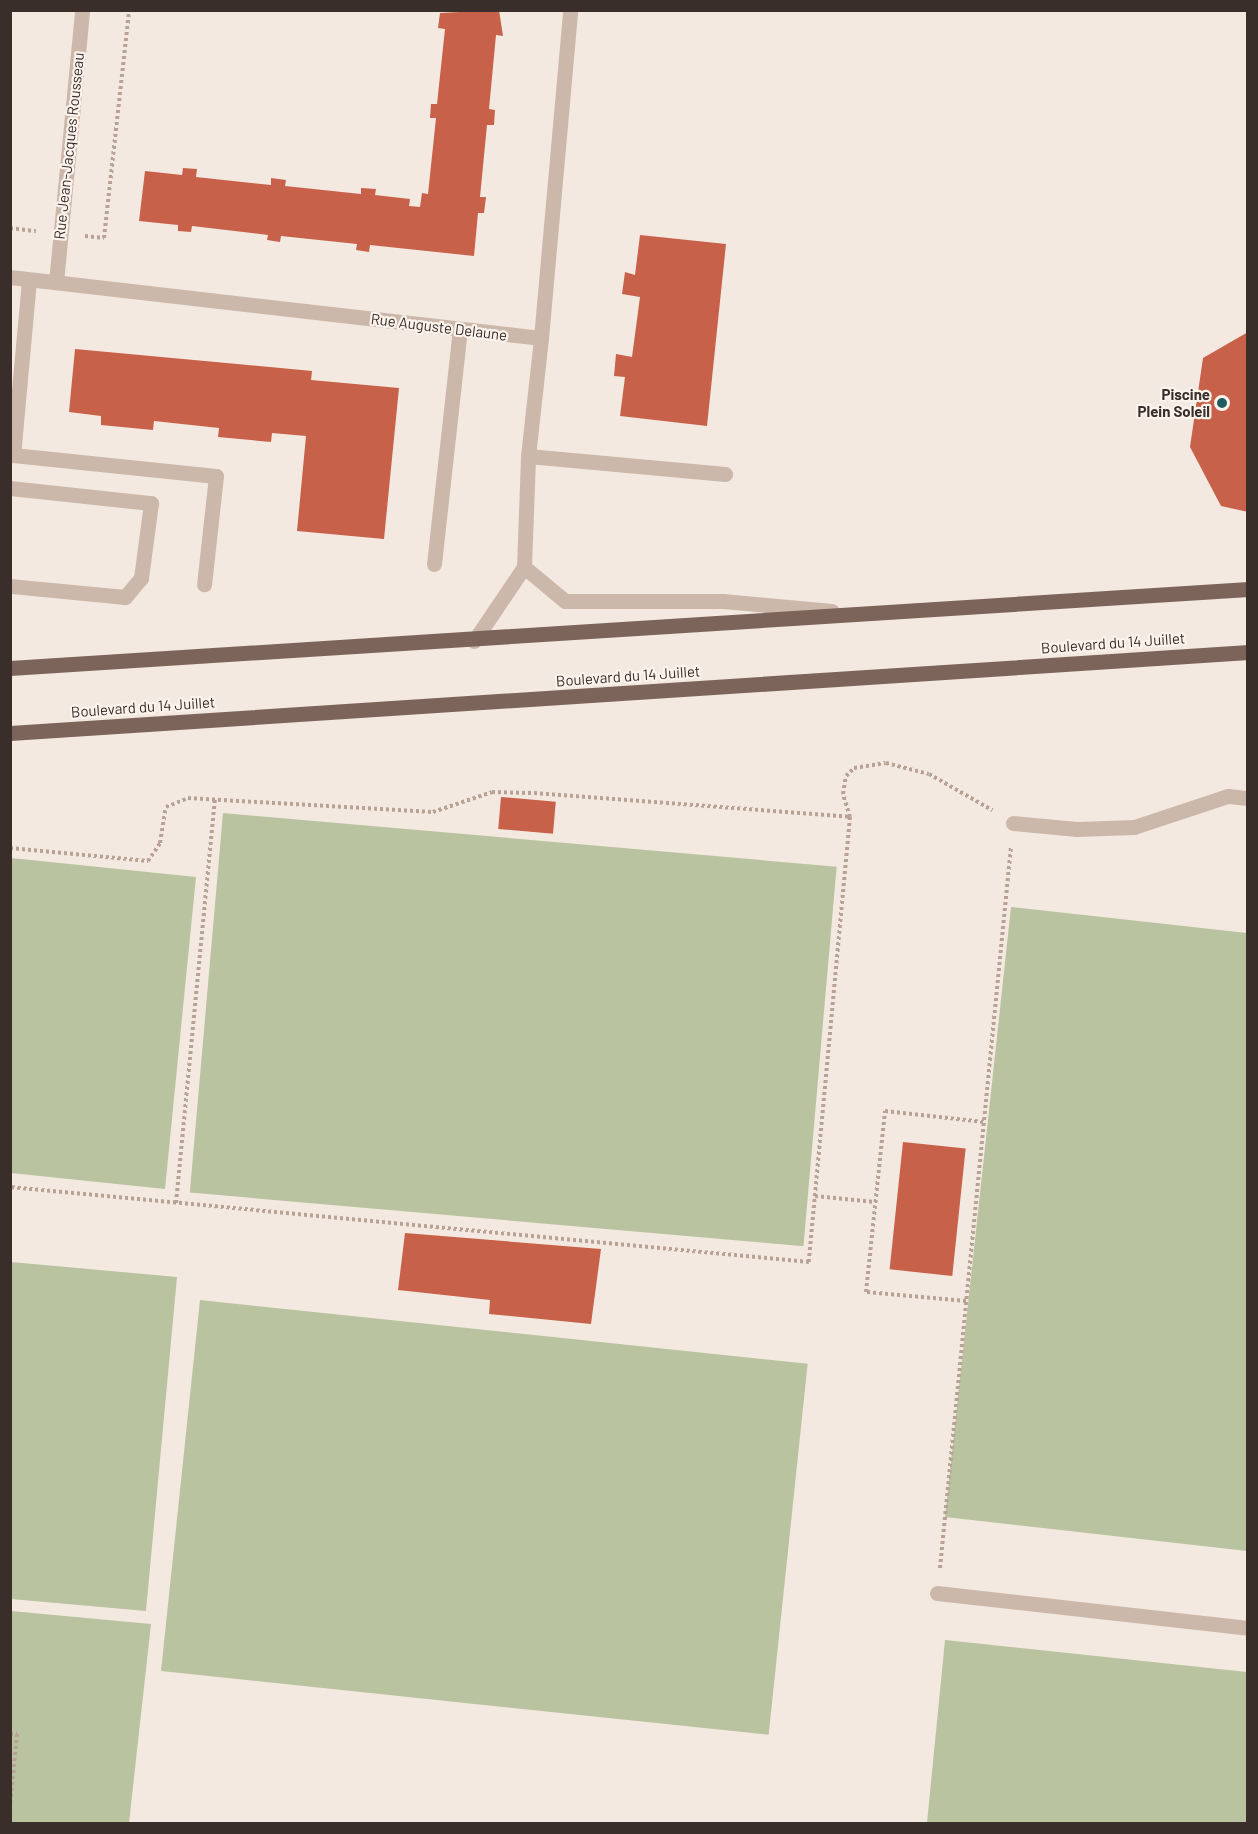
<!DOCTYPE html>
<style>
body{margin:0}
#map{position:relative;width:1258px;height:1834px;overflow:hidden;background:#f4e9e0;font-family:Barlow,sans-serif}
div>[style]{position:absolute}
.green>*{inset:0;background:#b9c39f;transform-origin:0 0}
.building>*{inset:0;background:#c86149;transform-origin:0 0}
.path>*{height:4px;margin-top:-2px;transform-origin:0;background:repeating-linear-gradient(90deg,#b8a295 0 3px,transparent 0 6px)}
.lane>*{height:15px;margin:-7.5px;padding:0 7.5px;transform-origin:7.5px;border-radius:7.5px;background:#ccb8ab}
.street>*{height:15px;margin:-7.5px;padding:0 7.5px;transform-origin:7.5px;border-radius:7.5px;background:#ccb8ab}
.primary>*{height:15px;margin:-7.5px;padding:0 7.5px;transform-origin:7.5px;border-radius:7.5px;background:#7c645b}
.dots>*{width:16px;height:16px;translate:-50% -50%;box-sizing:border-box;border:3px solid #fbf3ec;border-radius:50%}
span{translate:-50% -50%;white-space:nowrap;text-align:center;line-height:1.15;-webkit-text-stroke:4.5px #fbf3ec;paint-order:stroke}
.street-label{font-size:15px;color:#3a2e2a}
.poi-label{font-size:15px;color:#3a2e2a;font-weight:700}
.right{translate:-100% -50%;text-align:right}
.frame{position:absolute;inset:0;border:12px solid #3a2e2a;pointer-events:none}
</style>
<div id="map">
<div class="green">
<i style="left:223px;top:813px;width:616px;height:381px;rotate:5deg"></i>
<i style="clip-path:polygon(11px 858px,196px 877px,165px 1189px,11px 1173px)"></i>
<i style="clip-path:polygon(1011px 907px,1247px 933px,1247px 1551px,945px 1517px)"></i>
<i style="clip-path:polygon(11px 1262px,177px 1277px,146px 1611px,11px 1599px)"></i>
<i style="left:200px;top:1300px;width:611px;height:373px;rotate:6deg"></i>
<i style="clip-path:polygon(11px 1611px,151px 1624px,129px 1823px,11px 1823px)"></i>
<i style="clip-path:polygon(945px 1640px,1247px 1672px,1247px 1823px,927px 1823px)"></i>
</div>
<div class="building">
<i style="clip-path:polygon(499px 10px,503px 36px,496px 35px,489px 109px,495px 110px,494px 125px,487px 125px,480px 197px,486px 197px,484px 213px,478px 213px,474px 256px,370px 245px,369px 252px,356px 250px,357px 244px,281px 236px,280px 242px,267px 240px,268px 235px,192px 226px,191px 232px,178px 231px,178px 225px,139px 221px,145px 171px,182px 175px,183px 168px,197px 169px,196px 177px,271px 185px,271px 178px,286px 180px,285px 186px,361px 194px,361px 188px,376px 189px,375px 195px,410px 199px,409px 206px,420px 207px,422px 193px,428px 194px,436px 118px,430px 118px,431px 104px,437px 104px,445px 29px,438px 28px,440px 13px)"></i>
<i style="clip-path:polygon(640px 235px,726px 244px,707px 426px,620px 416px,625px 377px,614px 376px,616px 354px,632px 357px,640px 297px,622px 294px,625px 272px,635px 275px)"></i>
<i style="clip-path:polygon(1248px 332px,1248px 512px,1221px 506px,1190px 447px,1203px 358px)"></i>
<i style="clip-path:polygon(75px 349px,312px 371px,311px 380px,399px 388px,384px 539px,297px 531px,306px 436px,272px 433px,271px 442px,218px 437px,219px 428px,154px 421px,153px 430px,101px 425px,101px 416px,69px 412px)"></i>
<i style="left:501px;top:797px;width:55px;height:32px;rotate:5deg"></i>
<i style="left:903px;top:1142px;width:63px;height:128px;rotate:6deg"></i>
<i style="clip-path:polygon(405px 1233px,601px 1249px,591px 1324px,489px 1314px,490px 1300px,398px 1290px)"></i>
</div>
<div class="path">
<i style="left:10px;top:228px;width:26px;rotate:7deg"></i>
<i style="left:85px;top:236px;width:19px;rotate:6deg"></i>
<i style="left:104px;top:238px;width:229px;rotate:-83.7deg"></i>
<i style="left:850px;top:817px;width:24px;rotate:-107deg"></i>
<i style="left:843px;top:794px;width:18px;rotate:-81deg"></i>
<i style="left:846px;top:776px;width:11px;rotate:-45deg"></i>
<i style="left:854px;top:768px;width:32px;rotate:-9deg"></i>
<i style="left:886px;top:763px;width:44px;rotate:14.3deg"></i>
<i style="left:929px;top:774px;width:73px;rotate:29.7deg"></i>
<i style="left:10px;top:848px;width:139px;rotate:5.4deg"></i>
<i style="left:148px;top:861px;width:22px;rotate:-56deg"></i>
<i style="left:160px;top:843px;width:36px;rotate:-81deg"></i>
<i style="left:166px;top:807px;width:24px;rotate:-22deg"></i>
<i style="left:188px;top:798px;width:245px;rotate:3.3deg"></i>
<i style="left:433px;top:812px;width:62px;rotate:-18.7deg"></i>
<i style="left:492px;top:792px;width:42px;rotate:1.4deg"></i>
<i style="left:534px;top:793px;width:317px;rotate:4.3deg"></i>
<i style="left:850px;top:817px;width:447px;rotate:95.3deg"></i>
<i style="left:809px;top:1262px;width:803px;rotate:-174.64deg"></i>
<i style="left:815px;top:1196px;width:60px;rotate:5.7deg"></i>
<i style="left:176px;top:1203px;width:405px;rotate:-84.5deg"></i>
<i style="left:966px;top:1301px;width:100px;rotate:-174.9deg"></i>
<i style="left:866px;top:1292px;width:182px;rotate:-84deg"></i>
<i style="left:885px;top:1111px;width:100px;rotate:6.3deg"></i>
<i style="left:940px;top:1568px;width:724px;rotate:-84.38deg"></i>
<i style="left:10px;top:1734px;width:7px"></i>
<i style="left:17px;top:1734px;width:73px;rotate:95.5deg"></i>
</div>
<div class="lane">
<i style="left:29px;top:280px;width:176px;rotate:95.2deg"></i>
<i style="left:13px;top:455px;width:204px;rotate:5.9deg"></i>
<i style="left:216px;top:476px;width:109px;rotate:96.3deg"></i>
<i style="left:528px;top:456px;width:198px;rotate:5.2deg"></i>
<i style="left:10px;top:488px;width:142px;rotate:6.1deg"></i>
<i style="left:151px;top:503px;width:76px;rotate:97.6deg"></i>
<i style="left:141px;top:578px;width:25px;rotate:130deg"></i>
<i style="left:125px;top:597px;width:116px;rotate:-174.5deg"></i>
<i style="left:434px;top:564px;width:236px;rotate:-83.7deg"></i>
<i style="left:524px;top:567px;width:53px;rotate:39.7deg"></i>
<i style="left:565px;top:601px;width:158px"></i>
<i style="left:723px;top:601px;width:109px;rotate:5.2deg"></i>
<i style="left:474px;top:641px;width:89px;rotate:-56deg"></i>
<i style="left:524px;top:567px;width:111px;rotate:-87.9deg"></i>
<i style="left:528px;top:456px;width:119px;rotate:-83.7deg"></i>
<i style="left:1013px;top:823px;width:64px;rotate:5.4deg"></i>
<i style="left:1077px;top:829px;width:57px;rotate:-2deg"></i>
<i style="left:1134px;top:827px;width:99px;rotate:-18.3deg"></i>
<i style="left:1228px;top:796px;width:20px;rotate:6deg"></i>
<i style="left:937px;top:1593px;width:313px;rotate:6.4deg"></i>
</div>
<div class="street">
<i style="left:10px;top:277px;width:534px;rotate:6.55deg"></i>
<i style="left:541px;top:338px;width:329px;rotate:-84.9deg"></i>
<i style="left:56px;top:282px;width:273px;rotate:-84.5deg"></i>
</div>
<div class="primary">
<i style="left:10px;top:668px;width:1241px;rotate:-3.65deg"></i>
<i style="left:10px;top:733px;width:1241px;rotate:-3.74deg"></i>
</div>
<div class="dots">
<i style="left:1222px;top:403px;background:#1e5c5d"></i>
</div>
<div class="street-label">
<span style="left:69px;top:146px;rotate:-84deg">Rue Jean-Jacques Rousseau</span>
<span style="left:439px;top:327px;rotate:7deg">Rue Auguste Delaune</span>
<span style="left:1113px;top:643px;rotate:-4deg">Boulevard du 14 Juillet</span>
<span style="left:628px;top:676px;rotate:-4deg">Boulevard du 14 Juillet</span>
<span style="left:143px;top:707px;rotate:-4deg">Boulevard du 14 Juillet</span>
</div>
<div class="poi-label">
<span class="right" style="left:1210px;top:403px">Piscine<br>Plein Soleil</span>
</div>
<div class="frame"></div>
</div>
